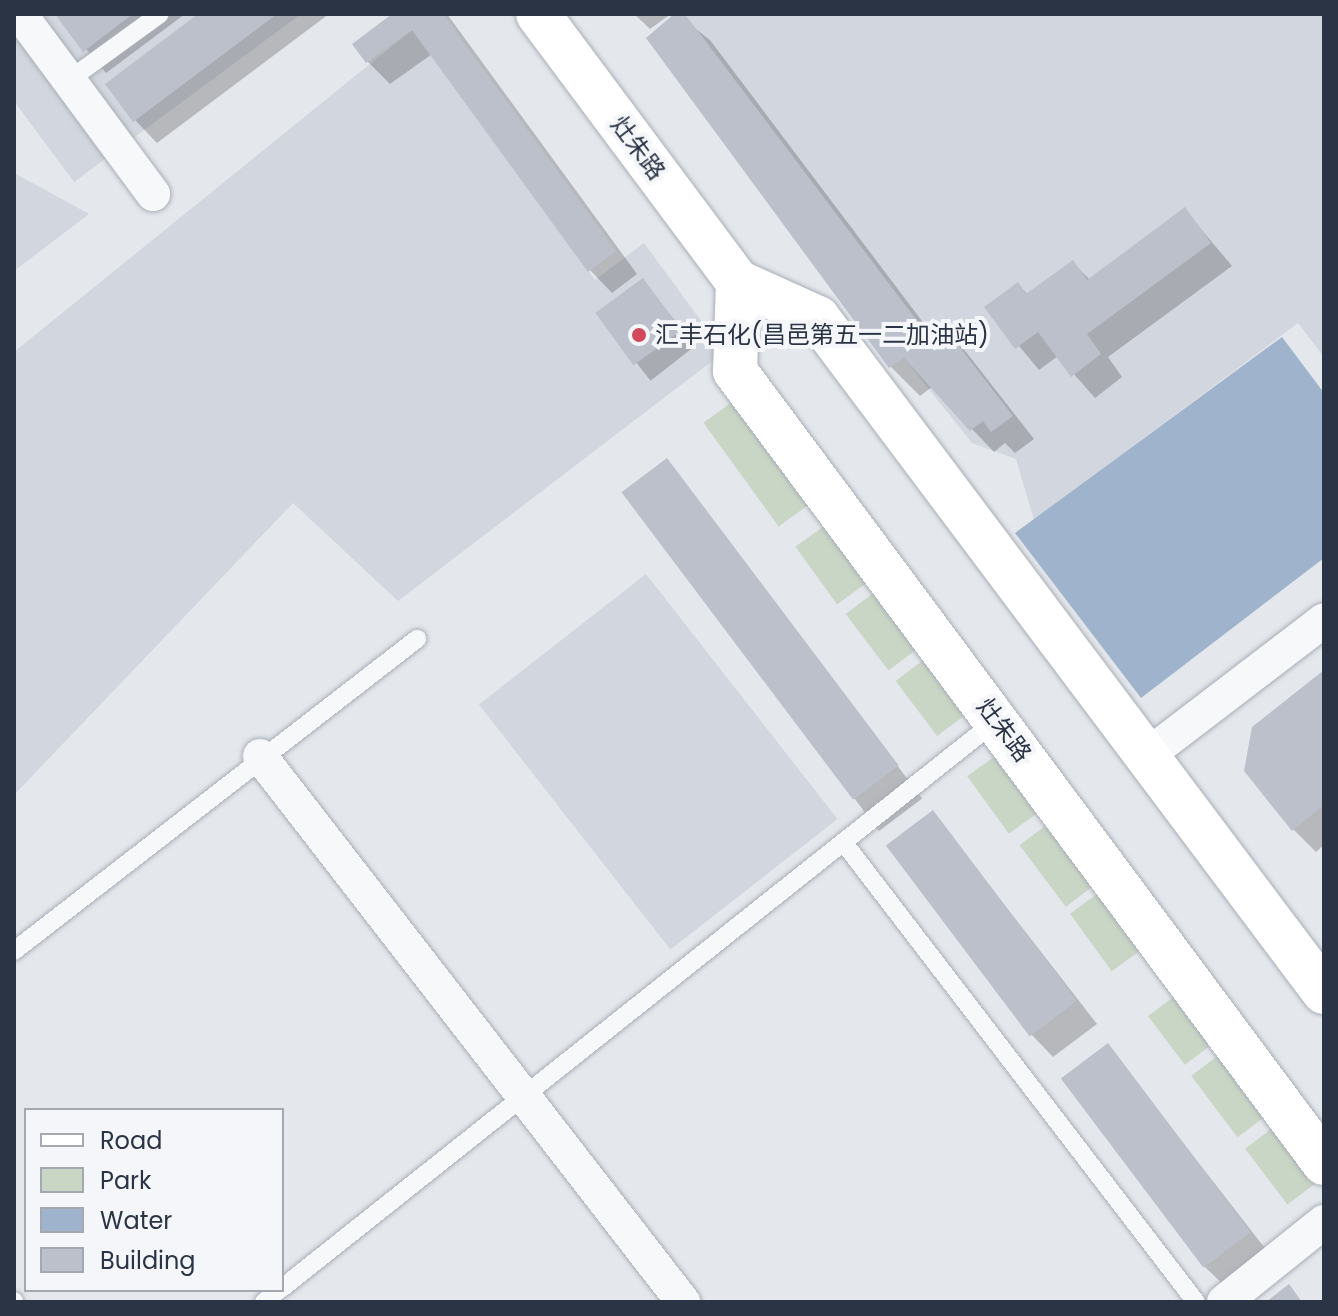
<!DOCTYPE html>
<meta charset="utf-8">
<style>
body{margin:0}
#map{position:relative;width:1338px;height:1316px;overflow:hidden;background:#e4e7ec;font-family:Poppins,"Noto Sans SC",sans-serif}
div>[style]{position:absolute}
.built>*{inset:0;background:#d2d6de;transform-origin:0 0}
.green>*{inset:0;background:#c9d6c5;transform-origin:0 0}
.water>*{inset:0;background:#9fb4cc}
.shadow>*{inset:0;background:#0003;transform-origin:0 0}
.building>*{inset:0;background:#bbc0ca;transform-origin:0 0}
.roads{filter:drop-shadow(0 0 2px #a9aeb7) drop-shadow(0 0 2px #a9aeb7)}
.service>*{height:18px;margin:-9px;padding:0 9px;transform-origin:9px;border-radius:9px;background:#f7f8fa}
.minor>*{height:34px;margin:-17px;padding:0 17px;transform-origin:17px;border-radius:17px;background:#f7f8fa}
.secondary>*{height:44px;margin:-22px;padding:0 22px;transform-origin:22px;border-radius:22px;background:#fff}
.dots>*{width:22px;height:22px;translate:-50% -50%;box-sizing:border-box;border:4px solid #f4f6f9;border-radius:50%}
span{translate:-50% -50%;white-space:nowrap;text-align:center;line-height:1.15;-webkit-text-stroke:8px #f4f6f9;paint-order:stroke}
.street-label{font-size:24px;color:#2b3445}
.poi-label{font-size:24px;color:#2b3445}
.left{translate:0 -50%;text-align:left}
.frame{position:absolute;inset:0;border:16px solid #2b3445;pointer-events:none}
.legend{position:absolute;left:24px;top:1108px;width:260px;height:184px;box-sizing:border-box;background:#f4f6f9;border:2px solid #a4a8b1;margin:0;padding:10px 14px;list-style:none;font-size:24px;color:#2b3445}
.legend li{display:flex;align-items:center;gap:16px;height:40px}
.legend b{width:40px;border:2px solid #a4a8b1}
</style>
<div id="map">
<div class="built">
<i style="clip-path:polygon(14px 14px,301px 14px,74px 182px,14px 101px)"></i>
<i style="clip-path:polygon(685px 14px,1324px 14px,1324px 357px,1298px 323px,1034px 520px,1016px 459px,972px 443px,904px 358px,929px 337px)"></i>
<i style="clip-path:polygon(412px 30px,595px 280px,644px 243px,724px 352px,398px 601px,293px 503px,14px 795px,14px 352px)"></i>
<i style="clip-path:polygon(14px 173px,89px 214px,14px 271px)"></i>
<i style="left:646px;top:574px;width:311px;height:212px;rotate:52deg"></i>
</div>
<div class="green">
<i style="left:739px;top:397px;width:128px;height:44px;rotate:54deg"></i>
<i style="left:831px;top:521px;width:71px;height:44px;rotate:54deg"></i>
<i style="left:880px;top:588px;width:71px;height:43px;rotate:53deg"></i>
<i style="left:930px;top:655px;width:69px;height:43px;rotate:53deg"></i>
<i style="left:1002px;top:751px;width:71px;height:43px;rotate:54deg"></i>
<i style="left:1053px;top:820px;width:77px;height:42px;rotate:53deg"></i>
<i style="left:1104px;top:889px;width:71px;height:42px;rotate:54deg"></i>
<i style="left:1180px;top:992px;width:61px;height:40px;rotate:53deg"></i>
<i style="left:1224px;top:1051px;width:77px;height:41px;rotate:53deg"></i>
<i style="left:1278px;top:1124px;width:70px;height:41px;rotate:53deg"></i>
</div>
<div class="water">
<i style="clip-path:polygon(1282px 337px,1324px 393px,1324px 558px,1141px 698px,1015px 533px)"></i>
</div>
<div class="shadow">
<i style="clip-path:polygon(57px 14px,185px 14px,106px 73px)"></i>
<i style="clip-path:polygon(201px 14px,329px 14px,157px 143px,135px 120px)"></i>
<i style="clip-path:polygon(396px 14px,447px 14px,637px 274px,612px 293px,590px 270px,432px 54px,390px 84px,368px 62px,355px 44px)"></i>
<i style="clip-path:polygon(634px 14px,671px 14px,650px 29px)"></i>
<i style="clip-path:polygon(677px 14px,710px 40px,934px 337px,944px 330px,966px 352px,1034px 439px,1015px 453px,1005px 443px,994px 452px,932px 387px,920px 396px,891px 367px,649px 39px)"></i>
<i style="clip-path:polygon(1185px 210px,1232px 266px,1108px 357px,1122px 377px,1095px 398px,1058px 356px,1039px 370px,987px 307px,1018px 284px,1028px 295px,1072px 262px,1090px 280px)"></i>
<i style="left:643px;top:280px;width:84px;height:56px;rotate:52deg"></i>
<i style="left:667px;top:460px;width:424px;height:54px;rotate:53deg"></i>
<i style="clip-path:polygon(1324px 672px,1324px 845px,1316px 852px,1293px 829px)"></i>
<i style="clip-path:polygon(933px 813px,1097px 1024px,1053px 1057px,1031px 1034px)"></i>
<i style="clip-path:polygon(1107px 1045px,1271px 1256px,1228px 1289px,1205px 1267px)"></i>
</div>
<div class="building">
<i style="clip-path:polygon(55px 14px,133px 14px,83px 52px)"></i>
<i style="clip-path:polygon(198px 14px,277px 14px,133px 122px,105px 84px)"></i>
<i style="clip-path:polygon(392px 14px,443px 14px,616px 251px,588px 272px,412px 30px,366px 63px,352px 44px)"></i>
<i style="clip-path:polygon(674px 14px,685px 14px,930px 338px,944px 327px,1013px 416px,991px 432px,983px 421px,970px 431px,904px 358px,889px 368px,646px 38px)"></i>
<i style="clip-path:polygon(1185px 207px,1211px 243px,1087px 334px,1101px 354px,1071px 377px,1038px 332px,1015px 349px,984px 307px,1018px 282px,1026px 294px,1073px 260px,1087px 280px)"></i>
<i style="left:643px;top:278px;width:65px;height:59px;rotate:54deg"></i>
<i style="left:667px;top:458px;width:385px;height:57px;rotate:53deg"></i>
<i style="clip-path:polygon(1324px 670px,1324px 805px,1292px 831px,1244px 771px,1252px 727px)"></i>
<i style="left:933px;top:810px;width:239px;height:59px;rotate:53deg"></i>
<i style="left:1108px;top:1043px;width:237px;height:59px;rotate:53deg"></i>
<i style="clip-path:polygon(1289px 1284px,1302px 1302px,1266px 1302px)"></i>
</div>
<div class="roads">
<div class="service">
<i style="left:69px;top:80px;width:112px;rotate:-36deg"></i>
<i style="left:844px;top:843px;width:578px;rotate:52.52deg"></i>
<i style="left:14px;top:951px;width:510px;rotate:-37.75deg"></i>
<i style="left:282px;top:1288px;width:913px;rotate:-38.46deg"></i>
<i style="left:14px;top:1301px;width:1px;rotate:90deg"></i>
<i style="left:264px;top:1302px;width:19px;rotate:-39deg"></i>
</div>
<div class="minor">
<i style="left:20px;top:14px;width:224px;rotate:53.5deg"></i>
<i style="left:1149px;top:754px;width:220px;rotate:-37.4deg"></i>
<i style="left:260px;top:756px;width:691px;rotate:52.23deg"></i>
<i style="left:1224px;top:1302px;width:128px;rotate:-38.7deg"></i>
</div>
<div class="secondary">
<i style="left:538px;top:14px;width:334px;rotate:53.3deg"></i>
<i style="left:1324px;top:992px;width:843px;rotate:-126.9deg"></i>
<i style="left:818px;top:318px;width:88px;rotate:-155.8deg"></i>
<i style="left:738px;top:282px;width:89px;rotate:91.9deg"></i>
<i style="left:735px;top:371px;width:987px;rotate:53.36deg"></i>
</div>
</div>
<div class="dots">
<i style="left:639px;top:335px;background:#d1495b"></i>
</div>
<div class="street-label">
<span style="left:638px;top:148px;rotate:53deg">灶朱路</span>
<span style="left:1004px;top:730px;rotate:53deg">灶朱路</span>
</div>
<div class="poi-label">
<span class="left" style="left:655px;top:335px">汇丰石化(昌邑第五一二加油站)</span>
</div>
<div class="frame"></div>
<ul class="legend">
<li><b style="height:10px;background:#fff"></b>Road</li>
<li><b style="height:22px;background:#c9d6c5"></b>Park</li>
<li><b style="height:22px;background:#9fb4cc"></b>Water</li>
<li><b style="height:22px;background:#bbc0ca"></b>Building</li>
</ul>
</div>
